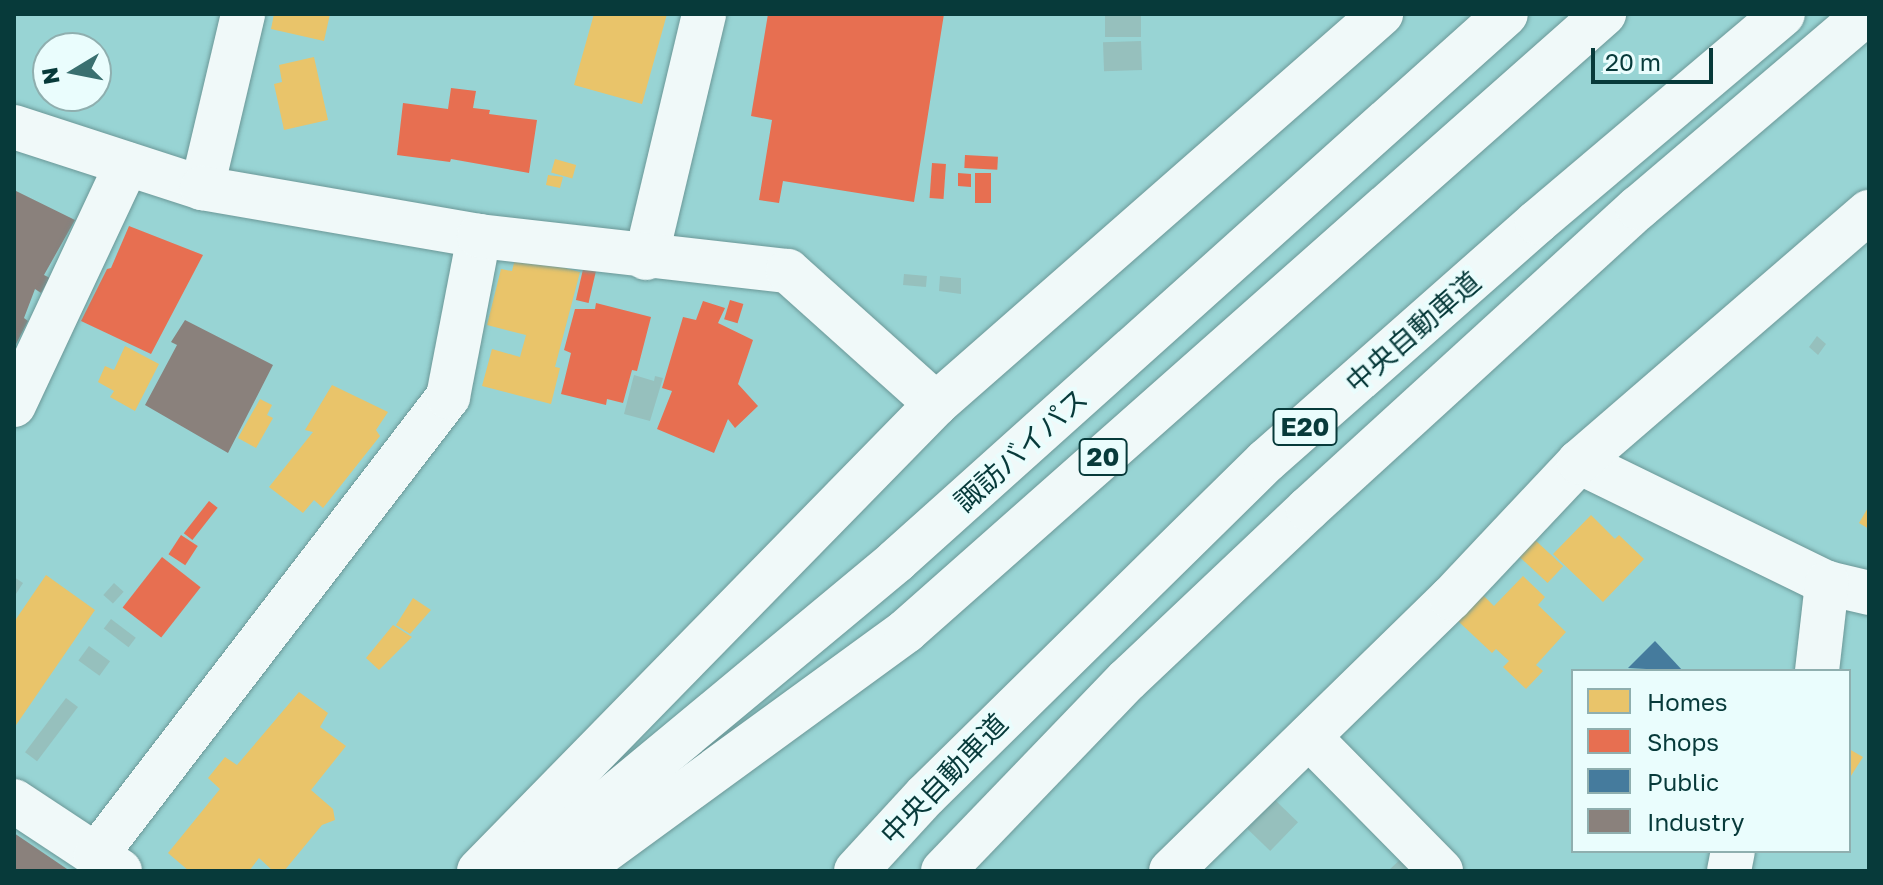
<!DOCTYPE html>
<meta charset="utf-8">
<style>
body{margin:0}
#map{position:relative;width:1883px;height:885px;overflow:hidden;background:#98d4d4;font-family:"Golos Text","Noto Sans JP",sans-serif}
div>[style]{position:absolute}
.homes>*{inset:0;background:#e9c46a;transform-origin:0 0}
.shops>*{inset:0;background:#e76f51;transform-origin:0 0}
.public>*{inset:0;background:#457b9d}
.industry>*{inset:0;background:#8a817c}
.building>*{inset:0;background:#96c0bd;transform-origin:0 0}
.roads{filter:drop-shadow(0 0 2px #6b9797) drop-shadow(0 0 2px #6b9797)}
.minor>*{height:44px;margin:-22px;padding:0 22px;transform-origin:22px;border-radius:22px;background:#f0f9f9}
.tertiary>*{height:44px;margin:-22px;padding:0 22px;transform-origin:22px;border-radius:22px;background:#f0f9f9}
.trunk>*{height:44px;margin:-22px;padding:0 22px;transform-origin:22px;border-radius:22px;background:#f0f9f9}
.motorway>*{height:44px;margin:-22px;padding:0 22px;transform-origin:22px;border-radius:22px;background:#f0f9f9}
span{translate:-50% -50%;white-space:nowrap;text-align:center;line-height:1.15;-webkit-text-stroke:8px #eafdfd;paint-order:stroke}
.shield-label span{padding:2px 6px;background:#eafdfd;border:2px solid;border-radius:6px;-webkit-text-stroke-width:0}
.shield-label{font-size:26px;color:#073a3a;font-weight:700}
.street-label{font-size:28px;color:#073a3a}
.frame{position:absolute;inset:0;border:16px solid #073a3a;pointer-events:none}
.legend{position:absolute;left:1571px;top:669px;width:280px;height:184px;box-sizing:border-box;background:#eafdfd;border:2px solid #8fafaf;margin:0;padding:10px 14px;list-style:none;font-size:24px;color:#073a3a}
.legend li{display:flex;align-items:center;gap:16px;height:40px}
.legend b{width:40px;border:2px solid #8fafaf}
.north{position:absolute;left:32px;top:32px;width:80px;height:80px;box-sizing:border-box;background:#eafdfd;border:2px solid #8fafaf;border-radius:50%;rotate:260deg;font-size:22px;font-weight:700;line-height:32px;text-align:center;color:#073a3a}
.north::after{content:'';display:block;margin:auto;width:28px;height:36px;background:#3a7070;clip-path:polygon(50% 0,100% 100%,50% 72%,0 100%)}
.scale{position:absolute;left:1591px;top:48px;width:122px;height:36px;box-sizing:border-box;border:4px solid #073a3a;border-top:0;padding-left:10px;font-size:24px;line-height:28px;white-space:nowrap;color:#073a3a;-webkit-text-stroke:6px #eafdfd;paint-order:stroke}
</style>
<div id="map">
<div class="homes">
<i style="clip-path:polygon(274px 14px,330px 14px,324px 41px,271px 29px)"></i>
<i style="clip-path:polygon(594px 14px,667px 14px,642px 104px,574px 85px)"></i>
<i style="clip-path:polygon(314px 57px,328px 120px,284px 130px,274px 84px,282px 82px,279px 65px)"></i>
<i style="left:555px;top:159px;width:22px;height:14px;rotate:16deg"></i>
<i style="clip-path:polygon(548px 175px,563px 177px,560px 188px,546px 185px)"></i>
<i style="clip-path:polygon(516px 255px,580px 272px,555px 367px,560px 368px,551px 404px,482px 386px,492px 349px,520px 357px,526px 335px,487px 325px,501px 269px,512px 271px)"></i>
<i style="clip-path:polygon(125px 346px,159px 364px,135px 411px,110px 397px,114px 391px,98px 382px,105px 366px,114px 370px)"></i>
<i style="clip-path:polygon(332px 385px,388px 412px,376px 430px,380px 436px,323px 508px,314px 500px,303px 513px,269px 487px,313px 432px,305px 430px)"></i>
<i style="clip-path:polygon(260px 399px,272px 405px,267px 415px,273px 418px,256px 448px,238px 438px)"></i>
<i style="clip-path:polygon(1869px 506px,1869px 529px,1859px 523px)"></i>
<i style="clip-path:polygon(1591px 515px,1615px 539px,1619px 535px,1644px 559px,1603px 602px,1553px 554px)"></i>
<i style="left:1534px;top:539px;width:40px;height:23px;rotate:43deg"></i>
<i style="clip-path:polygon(46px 575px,95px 610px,14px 728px,14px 622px)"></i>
<i style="clip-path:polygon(1523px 576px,1545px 597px,1538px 605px,1566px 632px,1536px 665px,1543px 671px,1526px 689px,1503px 667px,1509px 661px,1496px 649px,1492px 653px,1458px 621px,1483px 595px,1494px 606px)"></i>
<i style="clip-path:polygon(413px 598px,431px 610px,410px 634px,396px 625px)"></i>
<i style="clip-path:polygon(393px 625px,412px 637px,379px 670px,366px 658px)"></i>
<i style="clip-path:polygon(299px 692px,328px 713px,320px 727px,346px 746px,311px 790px,333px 809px,335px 820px,322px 825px,284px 871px,273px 871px,259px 858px,249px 871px,189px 871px,168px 853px,220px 789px,208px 778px,225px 757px,237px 765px)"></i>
<i style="clip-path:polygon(1849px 749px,1863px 757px,1849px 779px)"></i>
</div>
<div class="shops">
<i style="clip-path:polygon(768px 14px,944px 14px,914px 202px,783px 181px,779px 203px,759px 200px,772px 120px,751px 116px)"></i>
<i style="clip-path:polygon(451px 88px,476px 91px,473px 108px,490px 110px,489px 114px,537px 120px,529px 173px,451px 159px,450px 162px,397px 155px,403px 103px,448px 109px)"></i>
<i style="left:965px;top:155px;width:33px;height:13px;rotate:3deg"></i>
<i style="left:932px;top:163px;width:14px;height:35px;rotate:4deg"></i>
<i style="clip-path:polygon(958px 173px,971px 174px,971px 187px,958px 186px)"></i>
<i style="left:975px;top:173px;width:16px;height:30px"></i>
<i style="clip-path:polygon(129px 226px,203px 255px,151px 354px,81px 321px,107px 269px,111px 268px)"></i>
<i style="left:584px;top:265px;width:13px;height:36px;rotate:13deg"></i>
<i style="left:730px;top:300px;width:14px;height:20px;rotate:17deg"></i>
<i style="clip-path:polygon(703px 301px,725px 308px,718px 323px,753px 340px,738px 384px,758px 406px,735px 428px,728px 419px,714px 453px,657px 429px,672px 391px,662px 388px,683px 317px,696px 320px)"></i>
<i style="clip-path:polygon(596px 303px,651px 317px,637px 371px,632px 370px,623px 403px,607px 399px,606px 405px,561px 394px,571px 353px,564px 350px,575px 309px,595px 309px)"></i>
<i style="left:209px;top:501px;width:11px;height:41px;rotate:38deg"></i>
<i style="left:181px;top:535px;width:20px;height:23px;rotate:33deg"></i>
<i style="left:162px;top:557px;width:49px;height:64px;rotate:38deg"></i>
</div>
<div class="public">
<i style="clip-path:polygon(1655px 641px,1683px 671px,1628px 668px)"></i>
</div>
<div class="industry">
<i style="clip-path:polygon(14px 190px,75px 220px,44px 275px,50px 278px,41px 293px,35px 289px,24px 318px,28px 321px,14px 348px)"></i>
<i style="clip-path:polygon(185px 320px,273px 365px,228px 453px,145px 405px,177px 345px,171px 342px)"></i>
<i style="clip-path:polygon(14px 833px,70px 871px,14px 871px)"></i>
</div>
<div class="building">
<i style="left:1105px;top:14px;width:36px;height:23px"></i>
<i style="left:1141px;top:41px;width:29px;height:38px;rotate:88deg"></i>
<i style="left:904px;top:274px;width:23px;height:11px;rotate:5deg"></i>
<i style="clip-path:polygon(940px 276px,961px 278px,961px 294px,939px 291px)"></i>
<i style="clip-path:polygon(1817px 336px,1826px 344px,1818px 355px,1809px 347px)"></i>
<i style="clip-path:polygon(634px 375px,654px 381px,655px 376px,663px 378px,650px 421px,624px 414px)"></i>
<i style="clip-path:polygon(14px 577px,23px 583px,14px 597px)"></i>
<i style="left:114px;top:583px;width:13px;height:16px;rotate:42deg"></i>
<i style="left:111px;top:619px;width:31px;height:12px;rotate:37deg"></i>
<i style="left:89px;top:646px;width:26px;height:18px;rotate:36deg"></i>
<i style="left:66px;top:698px;width:15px;height:68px;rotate:37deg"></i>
<i style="left:1275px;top:800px;width:32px;height:40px;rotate:44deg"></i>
<i style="clip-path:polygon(1405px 855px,1413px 871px,1388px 871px)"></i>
</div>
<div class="roads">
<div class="minor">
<i style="left:202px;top:188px;width:179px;rotate:-76.7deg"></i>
<i style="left:646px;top:258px;width:251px;rotate:-76.6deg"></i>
<i style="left:14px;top:405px;width:266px;rotate:-64.9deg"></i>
<i style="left:1579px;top:462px;width:276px;rotate:26deg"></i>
<i style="left:1827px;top:583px;width:43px;rotate:13.4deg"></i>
<i style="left:1817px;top:671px;width:89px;rotate:-83.5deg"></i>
<i style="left:1309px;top:737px;width:188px;rotate:45.4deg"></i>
<i style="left:14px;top:801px;width:127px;rotate:33.4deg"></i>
<i style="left:96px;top:855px;width:578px;rotate:-52.46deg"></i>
<i style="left:448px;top:397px;width:164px;rotate:-79.1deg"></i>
<i style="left:1171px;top:871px;width:391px;rotate:-44.3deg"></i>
<i style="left:1451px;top:598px;width:187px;rotate:-46.7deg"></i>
<i style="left:1579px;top:462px;width:383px;rotate:-40.8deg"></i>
<i style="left:1729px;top:871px;width:20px;rotate:-79deg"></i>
</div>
<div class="tertiary">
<i style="left:14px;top:127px;width:198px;rotate:18deg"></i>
<i style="left:202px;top:188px;width:281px;rotate:9.8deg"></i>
<i style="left:479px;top:236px;width:311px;rotate:6.5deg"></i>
<i style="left:788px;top:271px;width:199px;rotate:41.9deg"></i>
</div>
<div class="trunk">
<i style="left:479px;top:871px;width:653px;rotate:-45.62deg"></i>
<i style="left:936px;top:404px;width:592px;rotate:-41.23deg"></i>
<i style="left:523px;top:871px;width:485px;rotate:-39.7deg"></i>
<i style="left:896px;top:561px;width:819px;rotate:-41.88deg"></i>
<i style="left:577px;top:871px;width:407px;rotate:-36.1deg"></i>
<i style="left:906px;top:631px;width:932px;rotate:-41.48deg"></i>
</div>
<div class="motorway">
<i style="left:856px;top:871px;width:103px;rotate:-47.4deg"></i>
<i style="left:926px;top:795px;width:477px;rotate:-44.5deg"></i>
<i style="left:1266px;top:461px;width:361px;rotate:-41.4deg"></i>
<i style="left:1537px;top:222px;width:322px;rotate:-40.2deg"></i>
<i style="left:943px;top:871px;width:265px;rotate:-46.1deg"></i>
<i style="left:1127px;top:680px;width:249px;rotate:-43.4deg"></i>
<i style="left:1308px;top:509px;width:447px;rotate:-42.4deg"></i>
<i style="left:1638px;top:208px;width:299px;rotate:-40.4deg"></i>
</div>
</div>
<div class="shield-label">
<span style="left:1305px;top:427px">E20</span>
<span style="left:1103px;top:457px">20</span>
</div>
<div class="street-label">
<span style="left:1413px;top:332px;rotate:-41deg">中央自動車道</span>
<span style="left:1021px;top:450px;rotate:-42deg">諏訪バイパス</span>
<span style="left:944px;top:779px;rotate:-46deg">中央自動車道</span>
</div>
<div class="frame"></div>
<ul class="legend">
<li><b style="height:22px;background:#e9c46a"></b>Homes</li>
<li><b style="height:22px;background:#e76f51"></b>Shops</li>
<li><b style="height:22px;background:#457b9d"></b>Public</li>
<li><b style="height:22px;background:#8a817c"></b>Industry</li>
</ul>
<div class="north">N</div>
<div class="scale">20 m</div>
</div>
